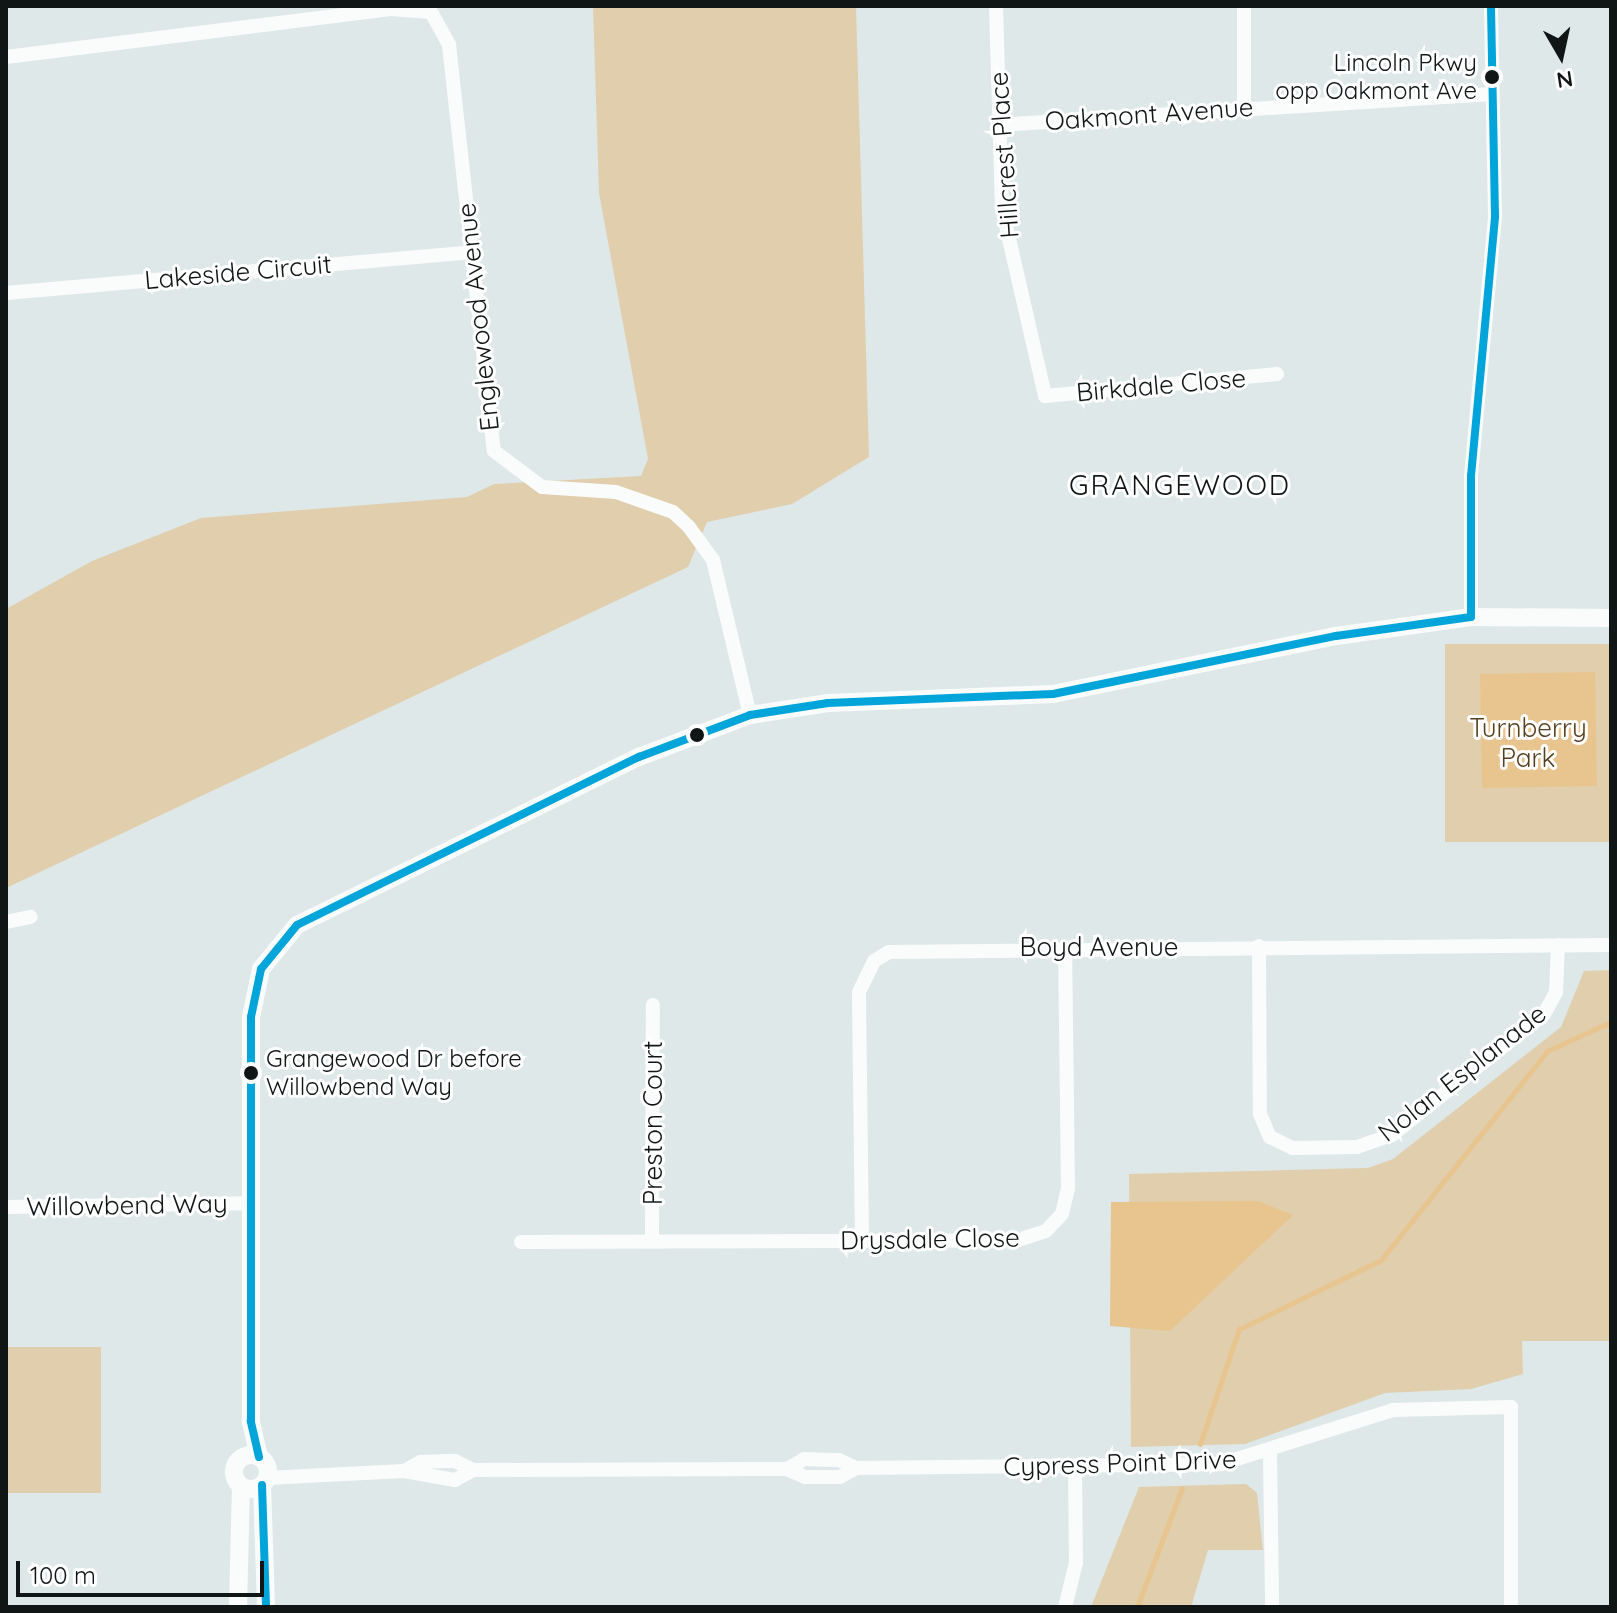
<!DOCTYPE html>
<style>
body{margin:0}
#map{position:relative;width:1617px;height:1613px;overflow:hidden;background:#dee8e8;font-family:Quicksand,sans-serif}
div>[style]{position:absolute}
.green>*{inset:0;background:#e0cead;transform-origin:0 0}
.water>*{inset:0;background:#e8c58e;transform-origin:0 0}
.stream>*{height:5px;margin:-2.5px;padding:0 2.5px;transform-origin:2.5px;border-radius:2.5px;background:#e8c58e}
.minor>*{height:14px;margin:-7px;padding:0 7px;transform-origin:7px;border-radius:7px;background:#fafcfc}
.tertiary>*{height:18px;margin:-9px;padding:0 9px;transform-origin:9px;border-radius:9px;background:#fafcfc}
.tertiary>.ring{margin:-9px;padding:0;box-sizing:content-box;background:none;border:18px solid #fafcfc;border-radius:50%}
.bus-1>*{height:8px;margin:-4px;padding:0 4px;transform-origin:4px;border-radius:4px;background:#02a5d9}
.dots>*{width:22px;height:22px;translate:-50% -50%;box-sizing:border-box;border:4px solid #fff;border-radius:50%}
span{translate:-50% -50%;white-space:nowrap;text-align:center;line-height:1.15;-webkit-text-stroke:6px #fff;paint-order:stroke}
.bus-label{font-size:24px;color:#101616}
.right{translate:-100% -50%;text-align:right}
.left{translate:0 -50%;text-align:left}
.street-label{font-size:26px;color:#101616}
.park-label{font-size:26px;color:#553f1d}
.neighbourhood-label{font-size:28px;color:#101616;letter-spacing:2px}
.frame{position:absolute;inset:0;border:8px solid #101616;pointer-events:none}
.north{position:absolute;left:1521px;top:16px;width:80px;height:80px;-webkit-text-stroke:6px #fff;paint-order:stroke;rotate:171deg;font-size:22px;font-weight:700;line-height:32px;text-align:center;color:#101616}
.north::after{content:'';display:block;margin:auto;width:28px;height:36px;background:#101616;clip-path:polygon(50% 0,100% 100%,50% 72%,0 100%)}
.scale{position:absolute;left:16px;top:1561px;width:248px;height:36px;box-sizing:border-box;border:4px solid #101616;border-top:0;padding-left:10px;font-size:24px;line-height:28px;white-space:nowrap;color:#101616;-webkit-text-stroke:6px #fff;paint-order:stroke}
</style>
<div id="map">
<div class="green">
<i style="clip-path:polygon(593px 6px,856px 6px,869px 457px,792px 504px,707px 522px,688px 567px,6px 888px,6px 609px,92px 561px,201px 518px,467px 497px,494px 484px,641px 476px,648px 459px,599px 193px)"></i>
<i style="left:1611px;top:644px;width:198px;height:166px;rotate:90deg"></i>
<i style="clip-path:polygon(1611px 970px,1611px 1341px,1522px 1341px,1523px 1374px,1471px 1389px,1385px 1393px,1245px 1444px,1131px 1447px,1129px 1174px,1368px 1168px,1393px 1159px,1561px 1027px,1584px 971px)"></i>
<i style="left:6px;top:1347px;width:95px;height:146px"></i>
<i style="clip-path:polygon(1246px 1484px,1257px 1493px,1263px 1550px,1208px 1550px,1191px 1607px,1091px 1607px,1139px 1487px)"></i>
</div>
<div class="water">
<i style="left:1595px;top:672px;width:114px;height:115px;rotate:89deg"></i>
<i style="clip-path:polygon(1258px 1201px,1293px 1215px,1170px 1331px,1110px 1326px,1111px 1202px)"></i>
</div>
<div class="stream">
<i style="left:1200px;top:1444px;width:121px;rotate:-71.3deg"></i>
<i style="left:1239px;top:1329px;width:158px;rotate:-25.9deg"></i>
<i style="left:1381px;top:1260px;width:267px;rotate:-51.5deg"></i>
<i style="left:1547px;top:1051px;width:70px;rotate:-24.4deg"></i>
<i style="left:1137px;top:1607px;width:127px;rotate:-69.3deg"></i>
</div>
<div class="minor">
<i style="left:996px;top:6px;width:202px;rotate:88.3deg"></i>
<i style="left:1002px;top:208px;width:193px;rotate:77.1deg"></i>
<i style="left:1045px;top:396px;width:233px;rotate:-5.4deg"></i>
<i style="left:1244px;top:6px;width:102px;rotate:90deg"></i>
<i style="left:6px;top:57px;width:387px;rotate:-7.1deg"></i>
<i style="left:390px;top:9px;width:41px;rotate:4.2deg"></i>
<i style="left:431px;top:12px;width:38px;rotate:61deg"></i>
<i style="left:449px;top:45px;width:408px;rotate:83.7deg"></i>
<i style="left:494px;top:451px;width:60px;rotate:36.9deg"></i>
<i style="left:542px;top:487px;width:74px;rotate:3.9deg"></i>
<i style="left:616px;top:492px;width:60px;rotate:19.3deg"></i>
<i style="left:673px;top:512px;width:22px;rotate:43deg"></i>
<i style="left:689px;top:527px;width:41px;rotate:54deg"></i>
<i style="left:713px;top:560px;width:159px;rotate:76.6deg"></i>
<i style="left:998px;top:125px;width:495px;rotate:-3.6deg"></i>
<i style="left:6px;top:293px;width:466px;rotate:-5deg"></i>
<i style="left:1471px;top:617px;width:141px;rotate:-90deg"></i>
<i style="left:1471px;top:476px;width:261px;rotate:-84.7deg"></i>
<i style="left:1495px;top:216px;width:210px;rotate:-91.1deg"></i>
<i style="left:6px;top:922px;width:25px;rotate:-12deg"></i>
<i style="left:1259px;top:946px;width:168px;rotate:89.7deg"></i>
<i style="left:1260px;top:1114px;width:25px;rotate:67deg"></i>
<i style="left:1270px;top:1137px;width:25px;rotate:26deg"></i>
<i style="left:1293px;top:1148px;width:64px;rotate:-0.9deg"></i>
<i style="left:1357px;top:1147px;width:37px;rotate:-19deg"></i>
<i style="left:1392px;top:1135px;width:194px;rotate:-38.5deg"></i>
<i style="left:1544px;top:1014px;width:25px;rotate:-61deg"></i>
<i style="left:1556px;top:992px;width:47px;rotate:-87.6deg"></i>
<i style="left:6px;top:1207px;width:243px;rotate:-0.9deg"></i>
<i style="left:652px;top:1241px;width:236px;rotate:-89.8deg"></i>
<i style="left:862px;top:1241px;width:249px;rotate:-90.7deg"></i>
<i style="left:859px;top:992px;width:34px;rotate:-64deg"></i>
<i style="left:874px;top:961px;width:17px;rotate:-31deg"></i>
<i style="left:889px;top:952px;width:722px;rotate:-0.56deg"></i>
<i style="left:521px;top:1242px;width:497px;rotate:-0.2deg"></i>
<i style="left:1018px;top:1240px;width:29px;rotate:-18deg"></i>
<i style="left:1046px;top:1231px;width:23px;rotate:-47deg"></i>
<i style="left:1062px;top:1214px;width:27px;rotate:-77deg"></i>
<i style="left:1068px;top:1188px;width:241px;rotate:-90.7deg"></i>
<i style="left:1270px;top:1455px;width:152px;rotate:89.2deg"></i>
<i style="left:787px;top:1469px;width:20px;rotate:-30deg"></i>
<i style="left:804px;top:1459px;width:35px;rotate:2deg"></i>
<i style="left:839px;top:1460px;width:19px;rotate:25deg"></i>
<i style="left:856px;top:1468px;width:365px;rotate:-0.6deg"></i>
<i style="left:1221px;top:1464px;width:180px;rotate:-17.4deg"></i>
<i style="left:1393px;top:1410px;width:118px;rotate:-1.5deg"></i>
<i style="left:1511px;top:1407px;width:200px;rotate:90deg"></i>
<i style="left:404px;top:1471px;width:18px;rotate:-29deg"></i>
<i style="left:420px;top:1462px;width:35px;rotate:-2deg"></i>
<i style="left:455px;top:1461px;width:20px;rotate:27deg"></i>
<i style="left:473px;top:1470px;width:314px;rotate:-0.2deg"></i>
<i style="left:787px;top:1469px;width:20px;rotate:24deg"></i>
<i style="left:805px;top:1477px;width:35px"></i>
<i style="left:840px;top:1477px;width:18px;rotate:-29deg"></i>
<i style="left:267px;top:1478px;width:137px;rotate:-2.9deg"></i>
<i style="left:404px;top:1471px;width:52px;rotate:10deg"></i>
<i style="left:455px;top:1480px;width:21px;rotate:-29deg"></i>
<i style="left:1065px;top:1607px;width:45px;rotate:-76deg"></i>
<i style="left:1076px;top:1563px;width:97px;rotate:-90.6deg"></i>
</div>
<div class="tertiary">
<i class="ring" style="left:234px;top:1455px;width:16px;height:16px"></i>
<i style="left:259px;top:1457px;width:37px;rotate:-103deg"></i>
<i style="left:251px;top:1421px;width:404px;rotate:-90deg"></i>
<i style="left:251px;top:1017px;width:49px;rotate:-78.2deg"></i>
<i style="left:261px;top:969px;width:57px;rotate:-50.7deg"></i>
<i style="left:297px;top:925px;width:381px;rotate:-26.2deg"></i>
<i style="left:639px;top:757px;width:119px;rotate:-20.7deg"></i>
<i style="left:750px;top:715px;width:79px;rotate:-8.7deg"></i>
<i style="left:828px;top:703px;width:225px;rotate:-2.3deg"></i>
<i style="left:1053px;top:694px;width:289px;rotate:-11.6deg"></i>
<i style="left:1336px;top:636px;width:136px;rotate:-8deg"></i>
<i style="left:1471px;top:617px;width:140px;rotate:0.4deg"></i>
<i style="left:262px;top:1485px;width:122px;rotate:88.1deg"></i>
<i style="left:238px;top:1607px;width:121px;rotate:-88.6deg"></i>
</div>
<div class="bus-1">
<i style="left:259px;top:1457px;width:37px;rotate:-103deg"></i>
<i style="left:251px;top:1421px;width:404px;rotate:-90deg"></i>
<i style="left:251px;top:1017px;width:49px;rotate:-78.2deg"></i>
<i style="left:261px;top:969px;width:57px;rotate:-50.7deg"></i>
<i style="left:297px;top:925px;width:381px;rotate:-26.2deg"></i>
<i style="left:639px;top:757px;width:119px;rotate:-20.7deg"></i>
<i style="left:750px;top:715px;width:79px;rotate:-8.7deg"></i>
<i style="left:828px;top:703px;width:225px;rotate:-2.3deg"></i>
<i style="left:1053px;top:694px;width:289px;rotate:-11.6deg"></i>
<i style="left:1336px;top:636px;width:136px;rotate:-8deg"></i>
<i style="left:1471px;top:617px;width:141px;rotate:-90deg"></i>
<i style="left:1471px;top:476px;width:261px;rotate:-84.7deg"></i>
<i style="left:1495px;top:216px;width:210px;rotate:-91.1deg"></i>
<i style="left:262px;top:1485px;width:122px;rotate:88.1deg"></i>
</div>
<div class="dots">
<i style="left:1492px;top:77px;background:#101616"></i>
<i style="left:697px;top:735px;background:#101616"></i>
<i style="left:251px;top:1073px;background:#101616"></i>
</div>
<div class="bus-label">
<span class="right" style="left:1477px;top:77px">Lincoln Pkwy<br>opp Oakmont Ave</span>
<span class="left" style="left:266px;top:1073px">Grangewood Dr before<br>Willowbend Way</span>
</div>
<div class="street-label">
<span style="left:1149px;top:114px;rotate:-4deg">Oakmont Avenue</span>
<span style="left:1004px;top:155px;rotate:-94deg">Hillcrest Place</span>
<span style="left:238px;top:272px;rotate:-5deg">Lakeside Circuit</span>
<span style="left:478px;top:317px;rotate:-96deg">Englewood Avenue</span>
<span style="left:1161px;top:385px;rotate:-5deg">Birkdale Close</span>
<span style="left:1099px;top:947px">Boyd Avenue</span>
<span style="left:1462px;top:1073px;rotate:-38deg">Nolan Esplanade</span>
<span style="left:653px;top:1123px;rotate:-90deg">Preston Court</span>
<span style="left:127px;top:1205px;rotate:-1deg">Willowbend Way</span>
<span style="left:930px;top:1239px;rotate:-1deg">Drysdale Close</span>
<span style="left:1120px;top:1463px;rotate:-2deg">Cypress Point Drive</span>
</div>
<div class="park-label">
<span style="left:1528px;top:743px">Turnberry<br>Park</span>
</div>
<div class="neighbourhood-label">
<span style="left:1180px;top:485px">GRANGEWOOD</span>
</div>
<div class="frame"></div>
<div class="north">N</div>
<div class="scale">100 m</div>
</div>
